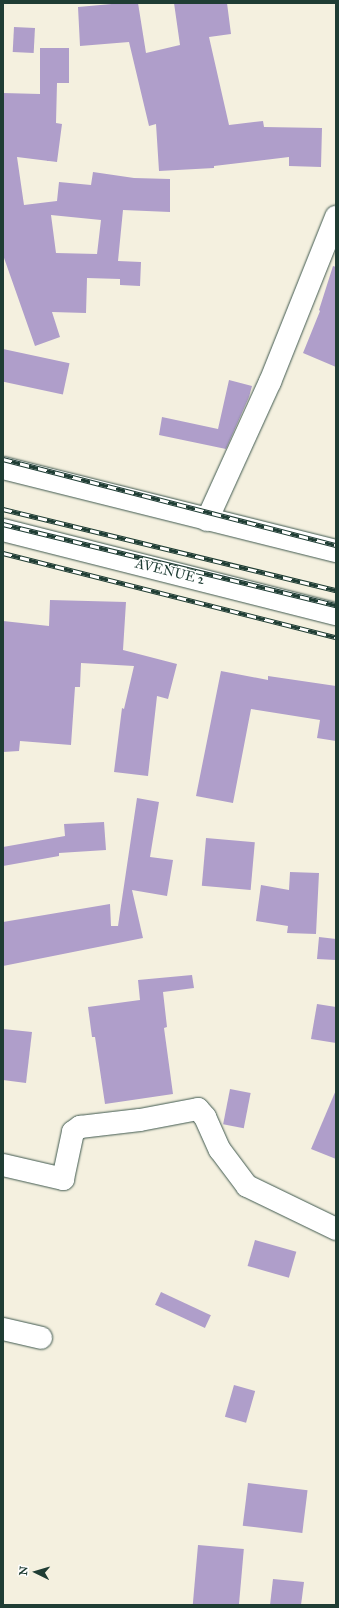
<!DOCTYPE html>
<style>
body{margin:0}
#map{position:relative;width:339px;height:1608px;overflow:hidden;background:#f4f0df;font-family:"IM FELL Great Primer",serif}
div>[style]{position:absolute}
.building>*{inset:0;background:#af9eca;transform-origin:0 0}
.roads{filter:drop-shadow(0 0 1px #3f584e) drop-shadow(0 0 1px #3f584e)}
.minor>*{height:22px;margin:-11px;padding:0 11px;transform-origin:11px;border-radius:11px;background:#fff}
.major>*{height:22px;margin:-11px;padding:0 11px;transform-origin:11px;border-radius:11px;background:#fff}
.rail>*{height:4.5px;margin-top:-2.25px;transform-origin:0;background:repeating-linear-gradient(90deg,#fff 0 9px,#1f3d34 0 18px);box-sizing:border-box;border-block:1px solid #1f3d34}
span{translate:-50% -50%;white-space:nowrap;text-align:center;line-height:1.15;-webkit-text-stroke:3px #fff;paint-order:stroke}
.street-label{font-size:14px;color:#1f3d34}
.frame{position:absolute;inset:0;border:4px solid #1f3d34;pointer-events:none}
.north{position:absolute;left:16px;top:1552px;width:40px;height:40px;-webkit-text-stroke:3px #fff;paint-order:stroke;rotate:275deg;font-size:11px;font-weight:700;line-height:16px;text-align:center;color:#1f3d34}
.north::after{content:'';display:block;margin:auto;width:14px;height:18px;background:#1f3d34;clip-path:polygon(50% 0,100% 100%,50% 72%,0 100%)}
</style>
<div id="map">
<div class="building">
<i style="clip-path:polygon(123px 3px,138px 3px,146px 53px,180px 45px,174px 3px,227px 3px,231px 34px,209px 37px,229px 125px,263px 121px,264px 127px,322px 128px,321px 167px,289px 166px,289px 157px,214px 166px,214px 168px,159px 171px,156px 124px,149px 126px,129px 42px,80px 46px,78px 7px)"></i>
<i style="left:14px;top:27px;width:21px;height:25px;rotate:3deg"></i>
<i style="clip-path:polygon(evenodd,40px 48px,69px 48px,69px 83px,57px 83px,56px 123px,62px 124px,57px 162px,17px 157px,24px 205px,57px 201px,59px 182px,91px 185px,93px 172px,134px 178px,170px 179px,170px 212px,123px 210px,118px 261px,141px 262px,140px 286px,120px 285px,120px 279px,87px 278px,86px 313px,52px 312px,60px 337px,35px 346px,3px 255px,3px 93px,40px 94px,40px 48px,51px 215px,101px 220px,97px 254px,56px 253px,51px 215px)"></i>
<i style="clip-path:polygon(333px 266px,336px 267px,336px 367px,303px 353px,320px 311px,319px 310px)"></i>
<i style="left:3px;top:349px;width:68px;height:32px;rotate:12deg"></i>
<i style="clip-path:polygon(229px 380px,252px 386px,249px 397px,226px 449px,159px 435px,162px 417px,218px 429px)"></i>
<i style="clip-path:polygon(50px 600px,126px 602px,123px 650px,177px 664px,168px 699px,157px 696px,148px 776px,114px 772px,122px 708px,124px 709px,134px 666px,81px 663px,80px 687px,75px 687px,71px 745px,20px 741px,19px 751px,3px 752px,3px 621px,49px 626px)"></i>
<i style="clip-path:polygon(221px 671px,268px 680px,268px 676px,336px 686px,336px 741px,317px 738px,320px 720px,251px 709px,233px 803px,196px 796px)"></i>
<i style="clip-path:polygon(137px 798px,159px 802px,150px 857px,173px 860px,167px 896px,132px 890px,143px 938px,3px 966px,3px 922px,110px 904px,111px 926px,118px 926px)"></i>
<i style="clip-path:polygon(104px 822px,106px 850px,59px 853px,59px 856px,3px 866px,3px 847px,65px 836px,64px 824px)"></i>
<i style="left:206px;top:838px;width:49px;height:48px;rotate:5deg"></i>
<i style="clip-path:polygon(290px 872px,319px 873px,316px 934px,287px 933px,288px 926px,256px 921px,261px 885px,289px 890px)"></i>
<i style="clip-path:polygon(319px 937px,336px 939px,336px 960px,317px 959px)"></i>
<i style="clip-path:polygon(192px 975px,194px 988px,163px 992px,167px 1027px,164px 1028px,173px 1094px,105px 1104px,95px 1037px,92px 1037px,88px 1007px,140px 1000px,138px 980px)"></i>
<i style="clip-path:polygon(317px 1004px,336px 1007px,336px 1043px,311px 1039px)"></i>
<i style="clip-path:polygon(3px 1029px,32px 1032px,26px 1083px,3px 1080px)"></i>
<i style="left:230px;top:1089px;width:21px;height:36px;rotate:11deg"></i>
<i style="clip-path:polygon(336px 1090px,336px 1159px,311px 1149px)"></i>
<i style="left:255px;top:1240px;width:43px;height:27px;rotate:16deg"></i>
<i style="left:161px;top:1292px;width:55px;height:14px;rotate:25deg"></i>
<i style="left:234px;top:1385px;width:22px;height:33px;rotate:16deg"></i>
<i style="left:248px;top:1483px;width:60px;height:43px;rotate:7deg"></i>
<i style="left:198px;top:1545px;width:46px;height:60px;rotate:5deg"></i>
<i style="clip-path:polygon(273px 1579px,304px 1582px,301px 1605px,270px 1605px)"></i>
</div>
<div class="roads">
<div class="minor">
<i style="left:207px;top:520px;width:152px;rotate:-65.5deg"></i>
<i style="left:270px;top:382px;width:178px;rotate:-68.2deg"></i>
<i style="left:3px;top:1165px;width:62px;rotate:13.1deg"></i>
<i style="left:63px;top:1179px;width:48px;rotate:-78deg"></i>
<i style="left:73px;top:1132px;width:9px;rotate:-36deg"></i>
<i style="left:80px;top:1127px;width:60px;rotate:-6.7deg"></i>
<i style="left:140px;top:1120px;width:59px;rotate:-10.7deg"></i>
<i style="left:198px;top:1109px;width:11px;rotate:49deg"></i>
<i style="left:205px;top:1117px;width:36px;rotate:66deg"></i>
<i style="left:220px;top:1150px;width:45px;rotate:53.1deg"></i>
<i style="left:247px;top:1186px;width:99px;rotate:25.8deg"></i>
<i style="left:3px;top:1329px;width:39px;rotate:13deg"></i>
</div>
<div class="major">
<i style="left:3px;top:468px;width:343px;rotate:14deg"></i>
<i style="left:3px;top:530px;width:343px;rotate:14.2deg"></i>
</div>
</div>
<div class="rail">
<i style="left:3px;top:459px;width:344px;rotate:14.5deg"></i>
<i style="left:3px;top:509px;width:343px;rotate:13.7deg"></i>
<i style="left:3px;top:524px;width:343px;rotate:13.7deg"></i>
<i style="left:3px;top:553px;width:343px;rotate:14.2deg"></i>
</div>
<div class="street-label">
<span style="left:170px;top:572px;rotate:14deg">AVENUE 2</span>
</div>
<div class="frame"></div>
<div class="north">N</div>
</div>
